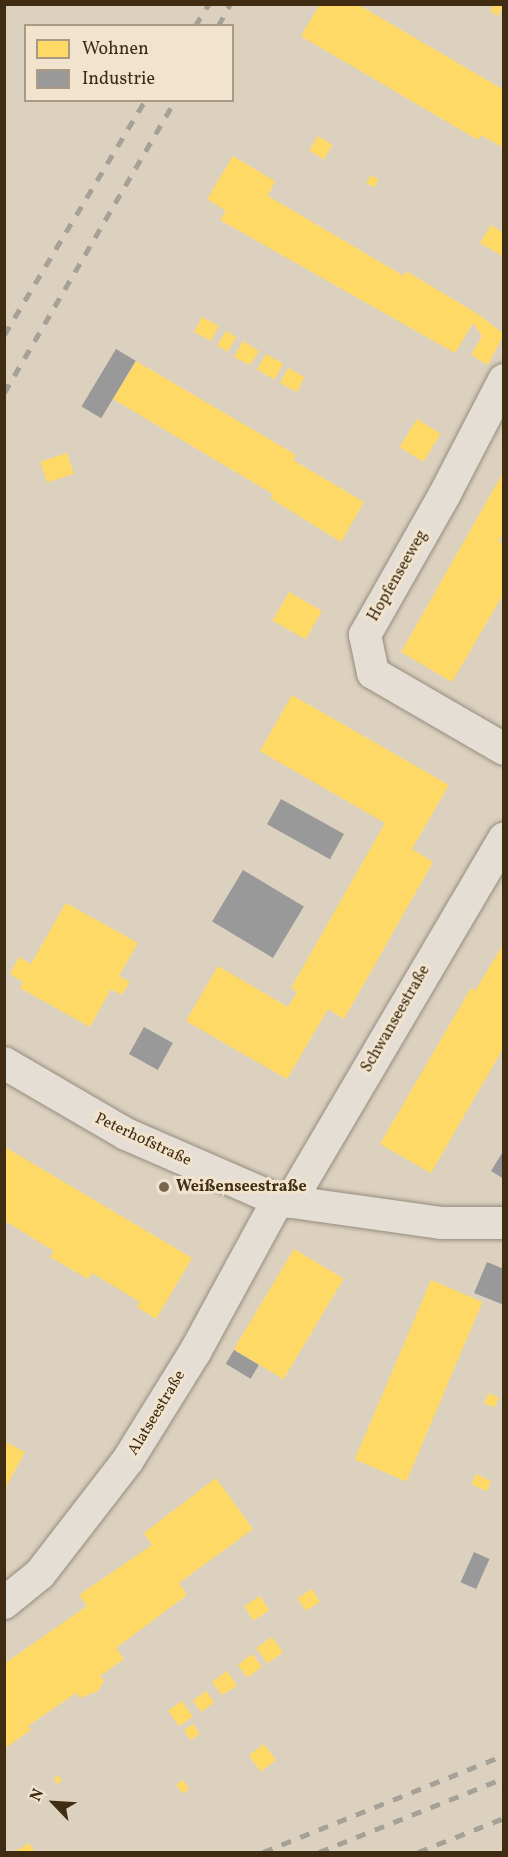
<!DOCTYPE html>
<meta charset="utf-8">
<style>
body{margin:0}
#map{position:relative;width:508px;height:1857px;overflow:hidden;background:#dcd1bf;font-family:Vollkorn,serif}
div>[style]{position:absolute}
.homes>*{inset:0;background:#ffd966;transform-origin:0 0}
.industry>*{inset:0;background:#999;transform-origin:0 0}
.roads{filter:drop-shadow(0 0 2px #958c7f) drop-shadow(0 0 2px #958c7f)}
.minor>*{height:32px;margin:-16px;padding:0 16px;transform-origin:16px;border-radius:16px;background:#e4ded5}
.rail>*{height:4.5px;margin-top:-2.25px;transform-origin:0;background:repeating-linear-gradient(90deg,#a6a197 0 10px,transparent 0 20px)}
.dots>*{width:16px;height:16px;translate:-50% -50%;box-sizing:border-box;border:3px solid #f1e3cd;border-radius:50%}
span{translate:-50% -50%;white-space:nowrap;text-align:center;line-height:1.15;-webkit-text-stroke:6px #f1e3cd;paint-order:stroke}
.street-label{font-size:16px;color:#3f2c13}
.poi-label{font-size:16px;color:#3f2c13;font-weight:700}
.left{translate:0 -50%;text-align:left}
.frame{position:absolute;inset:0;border:6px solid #3f2c13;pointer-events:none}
.legend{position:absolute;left:24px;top:24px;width:210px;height:78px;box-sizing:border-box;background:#f1e3cd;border:2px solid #aa9a83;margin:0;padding:8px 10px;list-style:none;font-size:18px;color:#3f2c13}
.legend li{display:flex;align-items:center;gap:12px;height:30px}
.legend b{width:30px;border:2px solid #aa9a83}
.north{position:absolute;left:24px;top:1773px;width:60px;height:60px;-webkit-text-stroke:4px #f1e3cd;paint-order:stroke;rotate:295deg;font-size:16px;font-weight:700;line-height:24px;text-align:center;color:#3f2c13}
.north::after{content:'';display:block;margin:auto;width:21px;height:27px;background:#3f2c13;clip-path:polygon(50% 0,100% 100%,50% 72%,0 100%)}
</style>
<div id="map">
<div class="homes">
<i style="clip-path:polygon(320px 4px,357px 4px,504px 90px,504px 148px,481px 135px,478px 140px,301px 36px)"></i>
<i style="clip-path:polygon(494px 4px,504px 4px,498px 16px,490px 11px)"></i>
<i style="left:318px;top:136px;width:17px;height:17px;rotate:31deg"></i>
<i style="clip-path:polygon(233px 156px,275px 181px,268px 196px,404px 276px,406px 271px,478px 314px,504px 334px,488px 365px,471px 355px,482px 336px,473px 323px,455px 353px,220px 220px,226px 211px,207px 199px)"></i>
<i style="left:371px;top:175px;width:9px;height:9px;rotate:32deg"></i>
<i style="clip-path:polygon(491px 225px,504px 233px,504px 257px,480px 243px)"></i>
<i style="left:202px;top:317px;width:19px;height:17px;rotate:28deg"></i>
<i style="left:226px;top:331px;width:12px;height:17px;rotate:31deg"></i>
<i style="clip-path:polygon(243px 341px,259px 351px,250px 365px,234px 357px)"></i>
<i style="left:266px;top:354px;width:20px;height:18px;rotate:30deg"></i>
<i style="clip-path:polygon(136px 361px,296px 455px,293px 460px,364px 502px,341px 542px,270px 498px,273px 494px,113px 399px)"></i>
<i style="left:288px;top:368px;width:19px;height:17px;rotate:28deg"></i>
<i style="left:417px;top:419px;width:28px;height:33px;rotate:32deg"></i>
<i style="left:67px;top:453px;width:22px;height:28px;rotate:72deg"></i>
<i style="clip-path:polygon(504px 471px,504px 533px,498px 541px,504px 544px,504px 593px,452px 682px,401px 652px)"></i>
<i style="left:289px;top:592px;width:38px;height:33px;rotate:30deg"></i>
<i style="clip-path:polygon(292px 695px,449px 785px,412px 849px,433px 862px,344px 1019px,328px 1009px,287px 1079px,186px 1021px,218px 966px,288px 1007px,297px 992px,291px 988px,385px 823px,260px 751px)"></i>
<i style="clip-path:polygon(66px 903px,138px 943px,119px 976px,130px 982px,122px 995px,111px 989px,90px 1027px,20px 988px,23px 982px,10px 974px,19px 957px,31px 964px)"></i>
<i style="clip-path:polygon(504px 943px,504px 1047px,431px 1173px,380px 1144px,471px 988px,475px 991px)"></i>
<i style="clip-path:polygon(5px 1147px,192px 1258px,156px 1319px,137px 1307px,140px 1302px,92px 1273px,88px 1279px,50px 1257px,54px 1251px,5px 1221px)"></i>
<i style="left:294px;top:1249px;width:58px;height:117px;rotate:31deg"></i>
<i style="left:431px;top:1280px;width:56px;height:195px;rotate:23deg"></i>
<i style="left:489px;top:1393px;width:11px;height:11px;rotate:27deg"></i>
<i style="clip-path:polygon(4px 1441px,25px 1452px,4px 1491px)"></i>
<i style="left:476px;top:1474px;width:17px;height:11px;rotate:25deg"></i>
<i style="clip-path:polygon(216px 1478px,253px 1529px,179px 1583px,187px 1595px,116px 1648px,124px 1659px,100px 1676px,104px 1681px,98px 1691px,80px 1698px,76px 1693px,28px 1726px,31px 1730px,4px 1749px,4px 1664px,87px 1606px,79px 1595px,152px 1545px,144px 1533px)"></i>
<i style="left:312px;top:1589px;width:15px;height:17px;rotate:58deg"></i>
<i style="left:260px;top:1596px;width:17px;height:19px;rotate:57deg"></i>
<i style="left:272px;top:1637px;width:19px;height:19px;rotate:55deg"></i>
<i style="left:252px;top:1654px;width:16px;height:18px;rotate:52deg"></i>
<i style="clip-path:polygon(227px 1671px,237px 1686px,222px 1695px,212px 1682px)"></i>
<i style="left:206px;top:1691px;width:14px;height:16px;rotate:54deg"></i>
<i style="left:182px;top:1701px;width:19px;height:17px;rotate:55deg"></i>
<i style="left:193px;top:1724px;width:12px;height:11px;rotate:55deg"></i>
<i style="left:264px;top:1744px;width:20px;height:19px;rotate:53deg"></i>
<i style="clip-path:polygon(58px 1775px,62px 1781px,57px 1784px,54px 1778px)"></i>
<i style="left:183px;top:1780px;width:11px;height:8px;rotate:56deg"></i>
<i style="clip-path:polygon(29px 1843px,35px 1852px,14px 1852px)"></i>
</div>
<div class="industry">
<i style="left:116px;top:349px;width:23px;height:67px;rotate:31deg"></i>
<i style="left:281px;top:799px;width:72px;height:29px;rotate:29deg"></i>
<i style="left:243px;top:870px;width:71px;height:60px;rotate:31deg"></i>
<i style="left:144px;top:1027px;width:33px;height:31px;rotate:29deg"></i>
<i style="clip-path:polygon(504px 1150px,504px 1179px,491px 1171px)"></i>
<i style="clip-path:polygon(487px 1262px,504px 1269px,504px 1305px,474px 1293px)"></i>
<i style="left:234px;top:1350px;width:29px;height:16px;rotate:31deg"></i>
<i style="left:474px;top:1552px;width:17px;height:33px;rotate:24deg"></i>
</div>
<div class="roads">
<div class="minor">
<i style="left:504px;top:380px;width:128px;rotate:117.4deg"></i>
<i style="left:445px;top:494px;width:162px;rotate:119.6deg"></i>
<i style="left:365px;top:635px;width:39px;rotate:78deg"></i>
<i style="left:373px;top:673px;width:151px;rotate:30.1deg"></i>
<i style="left:4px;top:1063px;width:141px;rotate:30.2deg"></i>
<i style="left:126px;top:1134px;width:166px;rotate:23.5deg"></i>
<i style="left:278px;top:1200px;width:166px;rotate:8deg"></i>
<i style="left:442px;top:1223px;width:62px"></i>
<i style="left:290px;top:1202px;width:422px;rotate:-59.5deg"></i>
<i style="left:4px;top:1603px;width:46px;rotate:-38.9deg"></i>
<i style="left:40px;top:1574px;width:144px;rotate:-52.3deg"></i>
<i style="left:128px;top:1460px;width:127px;rotate:-58.2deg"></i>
<i style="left:195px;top:1352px;width:173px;rotate:-61.4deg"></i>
</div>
</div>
<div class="rail">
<i style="left:195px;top:26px;width:26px;rotate:-58deg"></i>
<i style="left:218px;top:26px;width:25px;rotate:-61deg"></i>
<i style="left:4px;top:335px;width:274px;rotate:-59deg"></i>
<i style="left:4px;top:393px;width:339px;rotate:-59.7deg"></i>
<i style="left:263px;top:1852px;width:260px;rotate:-21.9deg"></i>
<i style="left:319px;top:1852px;width:199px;rotate:-21.8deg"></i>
<i style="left:418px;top:1852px;width:92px;rotate:-21.6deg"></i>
</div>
<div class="dots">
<i style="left:164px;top:1187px;background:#76664f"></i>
</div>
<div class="street-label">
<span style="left:398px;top:576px;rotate:-60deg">Hopfenseeweg</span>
<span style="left:396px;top:1019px;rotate:-60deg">Schwanseestraße</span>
<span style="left:143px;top:1140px;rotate:25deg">Peterhofstraße</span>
<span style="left:157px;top:1413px;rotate:-59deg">Alatseestraße</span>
</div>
<div class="poi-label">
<span class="left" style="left:176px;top:1187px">Weißenseestraße</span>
</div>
<div class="frame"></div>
<ul class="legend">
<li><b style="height:16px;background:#ffd966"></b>Wohnen</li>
<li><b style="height:16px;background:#999"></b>Industrie</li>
</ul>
<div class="north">N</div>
</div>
